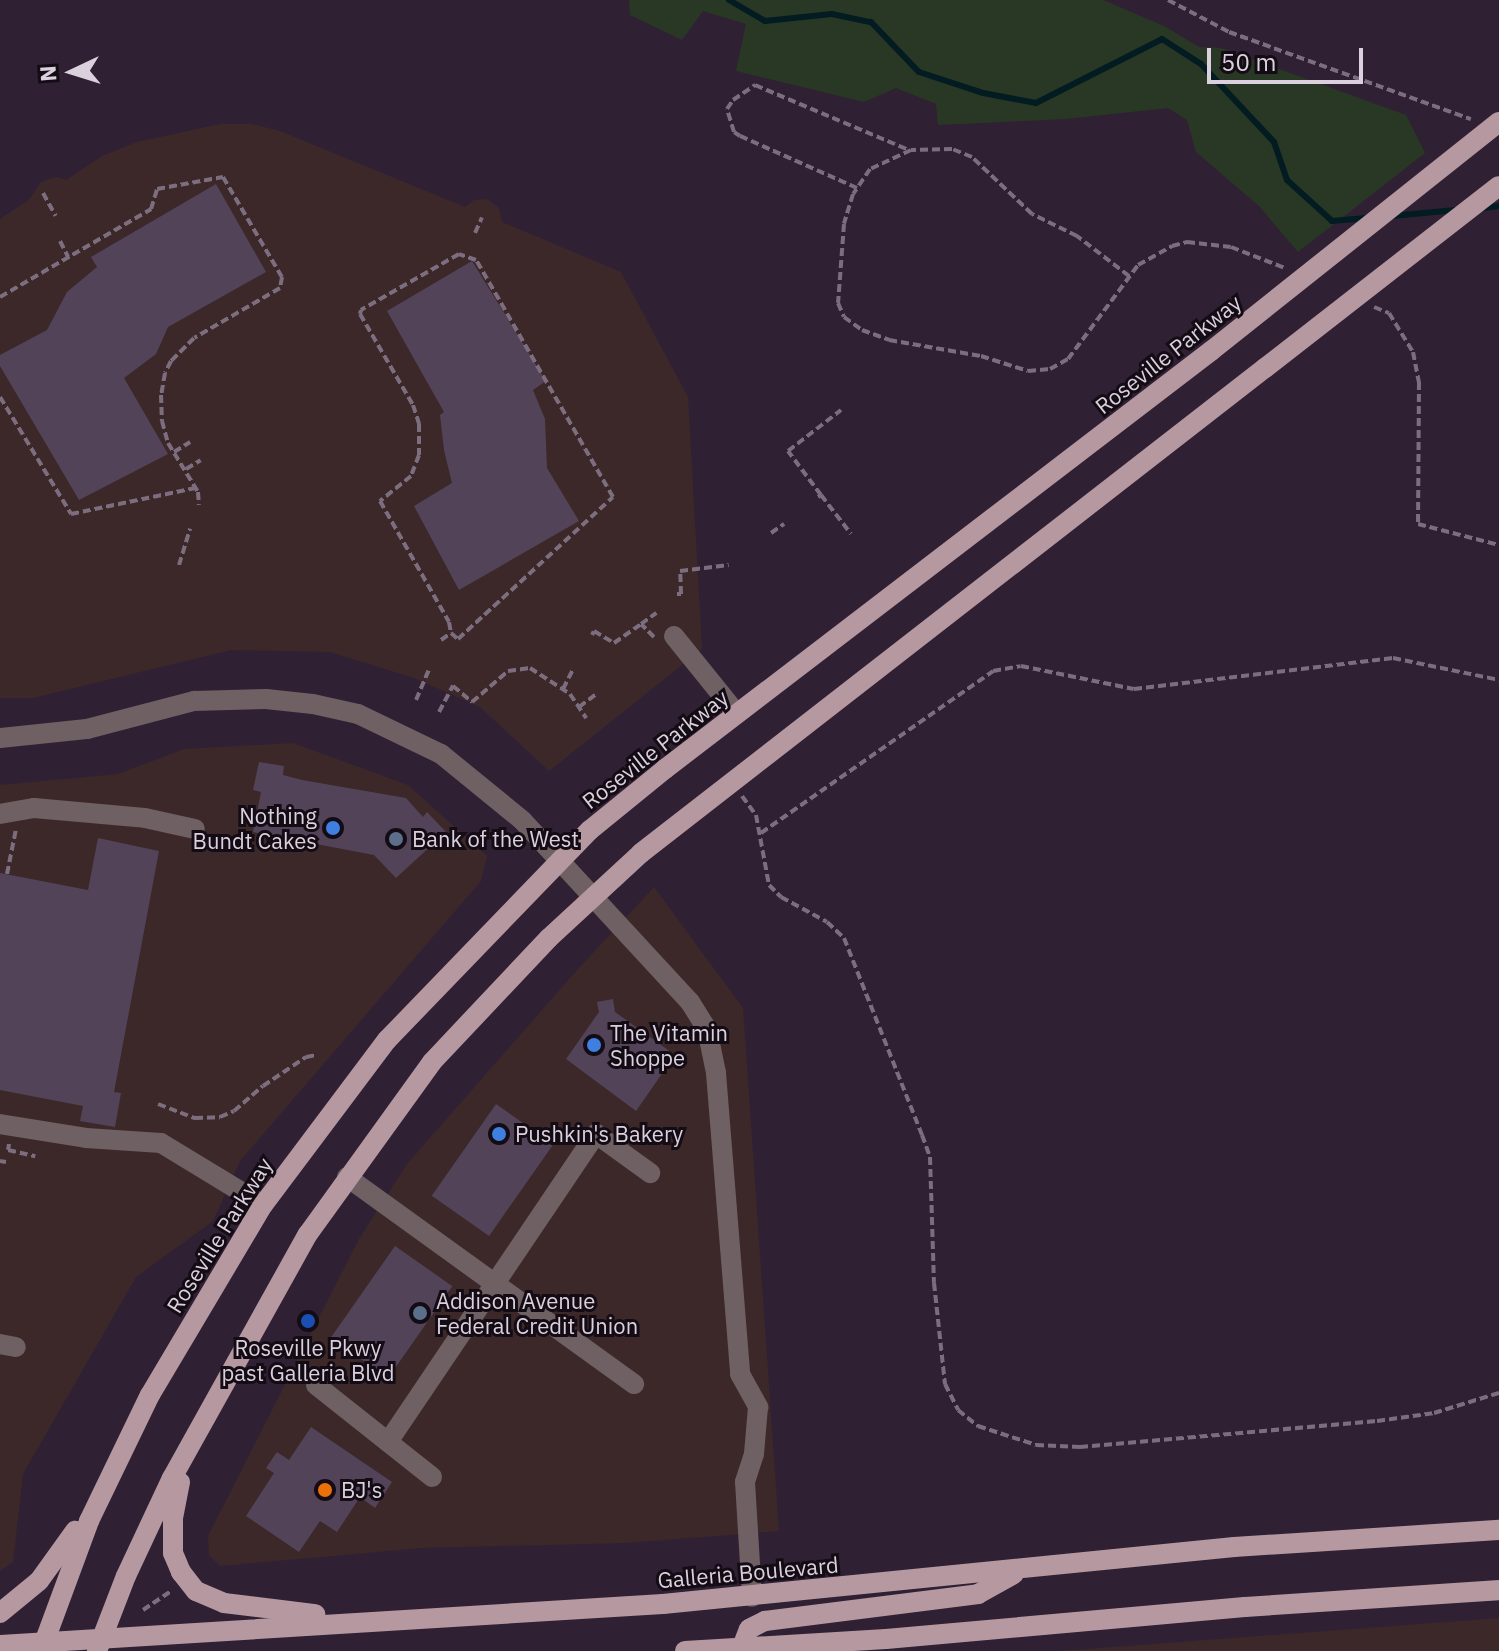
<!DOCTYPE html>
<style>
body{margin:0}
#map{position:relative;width:1499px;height:1651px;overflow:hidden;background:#302033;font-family:"IBM Plex Sans",sans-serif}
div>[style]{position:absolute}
.commercial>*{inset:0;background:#3c2829}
.green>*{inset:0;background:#293825}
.stream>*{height:6px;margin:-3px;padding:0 3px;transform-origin:3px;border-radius:3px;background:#021c22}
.building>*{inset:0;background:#524359;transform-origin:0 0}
.path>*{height:4px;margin-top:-2px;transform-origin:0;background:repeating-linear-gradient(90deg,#7c6e7f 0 8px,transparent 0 12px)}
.minor>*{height:20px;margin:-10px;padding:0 10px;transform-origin:10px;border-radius:10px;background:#6e6063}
.major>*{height:20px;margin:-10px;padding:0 10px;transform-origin:10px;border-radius:10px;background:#b699a0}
.major-bridge>*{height:20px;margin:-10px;padding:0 10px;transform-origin:10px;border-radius:10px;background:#b699a0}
.dots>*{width:22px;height:22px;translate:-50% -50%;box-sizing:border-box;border:4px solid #140c15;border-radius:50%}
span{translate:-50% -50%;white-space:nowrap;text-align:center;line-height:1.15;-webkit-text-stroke:6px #140c15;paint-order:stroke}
.street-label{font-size:22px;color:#dbd0dd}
.poi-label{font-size:22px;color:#dbd0dd}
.right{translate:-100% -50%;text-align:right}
.left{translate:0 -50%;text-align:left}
.north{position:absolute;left:32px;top:32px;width:80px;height:80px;-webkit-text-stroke:6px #140c15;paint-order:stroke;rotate:266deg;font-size:22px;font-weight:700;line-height:32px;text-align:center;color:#dbd0dd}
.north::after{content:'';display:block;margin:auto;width:28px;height:36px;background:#dbd0dd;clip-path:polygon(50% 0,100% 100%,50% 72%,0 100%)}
.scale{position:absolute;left:1207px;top:48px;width:156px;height:36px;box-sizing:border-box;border:4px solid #dbd0dd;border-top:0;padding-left:10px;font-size:24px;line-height:28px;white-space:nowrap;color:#dbd0dd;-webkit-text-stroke:6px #140c15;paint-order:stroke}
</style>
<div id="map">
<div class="commercial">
<i style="clip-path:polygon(220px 124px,252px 124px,280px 131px,465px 207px,474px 200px,487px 199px,499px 208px,502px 222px,621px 272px,688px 397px,702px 649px,549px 771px,480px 707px,414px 678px,330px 652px,231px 650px,33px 698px,0 698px,0 219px,29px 200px,41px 182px,56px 177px,66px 180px,102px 156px,137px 142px)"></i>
<i style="clip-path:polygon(293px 743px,408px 785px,487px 856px,481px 881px,240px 1161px,213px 1221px,136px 1277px,23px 1474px,13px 1562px,0 1571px,0 785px,118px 774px,184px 749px)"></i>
<i style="clip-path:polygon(654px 887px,743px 1008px,779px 1531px,626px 1543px,422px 1548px,220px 1566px,209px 1555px,208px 1536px,359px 1239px,407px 1164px,578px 969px)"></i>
<i style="clip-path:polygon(1499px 1618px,1499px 1651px,1060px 1651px)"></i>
</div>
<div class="green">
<i style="clip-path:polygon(629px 0,1103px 0,1164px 26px,1199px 47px,1221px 48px,1406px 115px,1425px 153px,1298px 252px,1259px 206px,1196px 152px,1187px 120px,1168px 108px,1066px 119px,938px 125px,936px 104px,896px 88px,864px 102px,736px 71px,746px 24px,703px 11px,682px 40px,630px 15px)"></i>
</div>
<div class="stream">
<i style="left:729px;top:0;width:42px;rotate:30.3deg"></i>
<i style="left:765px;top:21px;width:67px;rotate:-6deg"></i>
<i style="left:832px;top:14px;width:40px;rotate:12deg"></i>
<i style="left:871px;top:22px;width:69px;rotate:46.2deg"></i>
<i style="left:919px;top:72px;width:67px;rotate:18.2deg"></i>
<i style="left:983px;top:93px;width:54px;rotate:10.7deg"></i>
<i style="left:1036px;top:103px;width:141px;rotate:-26.9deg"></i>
<i style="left:1162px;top:39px;width:46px;rotate:32.7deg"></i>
<i style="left:1201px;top:64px;width:107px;rotate:46.9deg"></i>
<i style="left:1274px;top:142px;width:40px;rotate:71.1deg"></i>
<i style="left:1287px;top:180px;width:61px;rotate:42.3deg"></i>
<i style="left:1332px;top:221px;width:37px;rotate:-5deg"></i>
<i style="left:1483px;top:208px;width:16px;rotate:-7deg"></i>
<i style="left:1392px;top:216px;width:64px;rotate:-5.4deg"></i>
</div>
<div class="building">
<i style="clip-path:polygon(216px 184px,266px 272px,168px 327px,156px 354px,124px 378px,168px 454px,79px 500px,0 366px,0 355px,47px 330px,67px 292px,97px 267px,91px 257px)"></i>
<i style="clip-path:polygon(472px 261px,546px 381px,533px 390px,545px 419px,547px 468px,579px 521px,459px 590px,414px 506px,452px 483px,444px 450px,440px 415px,444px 412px,387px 311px)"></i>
<i style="clip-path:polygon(259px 762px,284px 766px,283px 775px,302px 780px,406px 798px,423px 817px,427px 812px,446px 832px,396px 878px,374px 855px,253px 832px,261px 792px,253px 790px)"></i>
<i style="clip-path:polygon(98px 838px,159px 851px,114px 1092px,121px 1093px,115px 1127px,80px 1121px,83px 1106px,0 1090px,0 873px,88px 890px)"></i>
<i style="clip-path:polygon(613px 999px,615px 1012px,675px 1055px,636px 1111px,566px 1059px,599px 1012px,597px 1002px)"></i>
<i style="left:496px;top:1104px;width:70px;height:112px;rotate:35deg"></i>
<i style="left:395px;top:1246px;width:70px;height:112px;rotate:35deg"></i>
<i style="clip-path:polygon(311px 1427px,392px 1482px,375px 1508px,360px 1497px,337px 1532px,320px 1521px,299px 1552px,246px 1516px,274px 1473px,266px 1468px,277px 1452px,289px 1460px)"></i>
</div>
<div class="path">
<i style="left:1168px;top:0;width:69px;rotate:27.7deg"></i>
<i style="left:1229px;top:32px;width:257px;rotate:19.8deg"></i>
<i style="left:857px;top:188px;width:128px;rotate:-156deg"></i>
<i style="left:740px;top:136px;width:7px;rotate:-146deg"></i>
<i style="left:734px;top:132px;width:24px;rotate:-107deg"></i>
<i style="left:727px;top:109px;width:11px;rotate:-56deg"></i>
<i style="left:733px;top:100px;width:27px;rotate:-34deg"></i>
<i style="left:755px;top:85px;width:167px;rotate:22.9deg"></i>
<i style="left:43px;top:193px;width:26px;rotate:61deg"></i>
<i style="left:475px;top:233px;width:17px;rotate:-66deg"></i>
<i style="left:60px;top:241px;width:18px;rotate:63deg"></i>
<i style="left:1129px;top:276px;width:66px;rotate:-142.4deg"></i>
<i style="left:1077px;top:236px;width:50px;rotate:-153.9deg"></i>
<i style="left:1032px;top:214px;width:83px;rotate:-136.5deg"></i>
<i style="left:972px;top:157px;width:22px;rotate:-158deg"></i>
<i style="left:952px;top:149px;width:41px;rotate:178.6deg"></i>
<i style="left:911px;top:150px;width:45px;rotate:155.1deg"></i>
<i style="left:870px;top:169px;width:30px;rotate:124deg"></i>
<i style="left:853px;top:194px;width:31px;rotate:107deg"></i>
<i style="left:844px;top:224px;width:79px;rotate:94.3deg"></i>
<i style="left:838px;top:303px;width:15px;rotate:67deg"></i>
<i style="left:844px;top:317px;width:22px;rotate:36deg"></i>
<i style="left:862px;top:330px;width:29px;rotate:20deg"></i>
<i style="left:889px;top:340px;width:93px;rotate:9.9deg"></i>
<i style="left:981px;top:356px;width:49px;rotate:17.7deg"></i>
<i style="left:1028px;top:371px;width:22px;rotate:-5deg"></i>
<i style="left:1050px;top:369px;width:21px;rotate:-29deg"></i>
<i style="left:1068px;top:359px;width:117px;rotate:-53.3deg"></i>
<i style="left:1138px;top:265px;width:39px;rotate:-29deg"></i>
<i style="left:1172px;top:246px;width:16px;rotate:-15deg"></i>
<i style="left:1187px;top:242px;width:44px;rotate:6.5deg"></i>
<i style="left:1231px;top:247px;width:58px;rotate:21.3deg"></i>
<i style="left:0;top:297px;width:175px;rotate:-30.2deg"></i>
<i style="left:151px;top:209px;width:21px;rotate:-73deg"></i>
<i style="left:157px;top:189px;width:67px;rotate:-10.3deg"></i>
<i style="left:223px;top:177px;width:116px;rotate:59.5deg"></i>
<i style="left:282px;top:277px;width:11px;rotate:100deg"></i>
<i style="left:280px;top:288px;width:99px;rotate:149.8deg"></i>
<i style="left:194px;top:338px;width:33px;rotate:135deg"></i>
<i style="left:171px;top:361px;width:13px;rotate:117deg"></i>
<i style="left:165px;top:373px;width:22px;rotate:100deg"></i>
<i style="left:161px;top:395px;width:26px;rotate:88deg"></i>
<i style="left:162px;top:421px;width:23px;rotate:75deg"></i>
<i style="left:168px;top:443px;width:57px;rotate:58.5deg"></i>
<i style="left:198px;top:492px;width:13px;rotate:86deg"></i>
<i style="left:1374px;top:307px;width:16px;rotate:22deg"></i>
<i style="left:1389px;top:313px;width:46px;rotate:58.4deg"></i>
<i style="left:1413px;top:352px;width:31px;rotate:79deg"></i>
<i style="left:1419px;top:382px;width:142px;rotate:90.4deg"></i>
<i style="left:1418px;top:524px;width:84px;rotate:14.5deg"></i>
<i style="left:0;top:397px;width:137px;rotate:58.7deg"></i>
<i style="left:71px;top:514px;width:127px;rotate:-11.8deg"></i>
<i style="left:174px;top:452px;width:19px;rotate:-32deg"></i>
<i style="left:186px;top:469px;width:17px;rotate:-31deg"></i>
<i style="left:821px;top:495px;width:55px;rotate:-126.9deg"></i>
<i style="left:788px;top:451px;width:67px;rotate:-37.7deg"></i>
<i style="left:818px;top:497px;width:4px;rotate:-34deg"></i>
<i style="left:821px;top:495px;width:49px;rotate:52.4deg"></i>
<i style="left:771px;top:533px;width:16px;rotate:-35deg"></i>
<i style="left:179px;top:565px;width:38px;rotate:-73deg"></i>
<i style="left:677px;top:594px;width:4px"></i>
<i style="left:681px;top:594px;width:23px;rotate:-92deg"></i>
<i style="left:680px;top:571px;width:49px;rotate:-7deg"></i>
<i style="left:592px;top:635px;width:4px;rotate:-63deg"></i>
<i style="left:594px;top:631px;width:23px;rotate:31deg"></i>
<i style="left:614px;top:643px;width:33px;rotate:-35deg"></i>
<i style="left:654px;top:637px;width:18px;rotate:-135deg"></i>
<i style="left:641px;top:624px;width:19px;rotate:-36deg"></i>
<i style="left:441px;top:640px;width:12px;rotate:-35deg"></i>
<i style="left:451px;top:633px;width:9px;rotate:41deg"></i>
<i style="left:458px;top:639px;width:210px;rotate:-42.5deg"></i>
<i style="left:613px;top:497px;width:274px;rotate:-120deg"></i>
<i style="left:476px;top:260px;width:18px;rotate:-161deg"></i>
<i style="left:459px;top:254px;width:113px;rotate:150.3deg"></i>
<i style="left:361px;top:310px;width:4px;rotate:104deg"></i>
<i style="left:360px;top:314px;width:105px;rotate:59.8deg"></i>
<i style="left:413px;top:405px;width:20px;rotate:72deg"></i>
<i style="left:419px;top:424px;width:31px;rotate:90deg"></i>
<i style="left:419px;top:455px;width:22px;rotate:111deg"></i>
<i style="left:411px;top:476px;width:40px;rotate:141deg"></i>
<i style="left:380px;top:501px;width:139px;rotate:60.3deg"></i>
<i style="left:449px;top:622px;width:11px;rotate:80deg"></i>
<i style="left:563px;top:689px;width:22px;rotate:-63deg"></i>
<i style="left:416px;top:700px;width:33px;rotate:-67deg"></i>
<i style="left:579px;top:707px;width:21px;rotate:-37deg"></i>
<i style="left:439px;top:712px;width:30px;rotate:-62deg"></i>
<i style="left:453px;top:686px;width:25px;rotate:40deg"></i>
<i style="left:472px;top:702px;width:48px;rotate:-40.7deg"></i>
<i style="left:508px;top:671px;width:22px;rotate:-8deg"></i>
<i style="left:530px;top:668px;width:48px;rotate:33deg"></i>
<i style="left:570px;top:694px;width:29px;rotate:56deg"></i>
<i style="left:742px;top:796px;width:24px;rotate:54deg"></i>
<i style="left:756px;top:815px;width:71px;rotate:79.5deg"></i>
<i style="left:769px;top:885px;width:17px;rotate:45deg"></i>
<i style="left:781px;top:897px;width:52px;rotate:28.5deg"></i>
<i style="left:827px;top:922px;width:23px;rotate:43deg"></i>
<i style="left:844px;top:938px;width:212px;rotate:68.4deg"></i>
<i style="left:922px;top:1135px;width:23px;rotate:70deg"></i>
<i style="left:930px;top:1157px;width:126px;rotate:88.2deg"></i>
<i style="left:934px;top:1283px;width:102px;rotate:83.8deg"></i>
<i style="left:945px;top:1384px;width:29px;rotate:63deg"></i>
<i style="left:958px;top:1410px;width:26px;rotate:39deg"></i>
<i style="left:978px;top:1426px;width:61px;rotate:18.1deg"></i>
<i style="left:1036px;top:1445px;width:44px;rotate:2.6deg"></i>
<i style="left:1080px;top:1447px;width:298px;rotate:-5deg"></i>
<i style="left:1377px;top:1421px;width:58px;rotate:-8deg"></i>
<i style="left:1434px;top:1413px;width:68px;rotate:-17.1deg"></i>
<i style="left:761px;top:833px;width:283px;rotate:-34.9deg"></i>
<i style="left:993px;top:671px;width:28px;rotate:-10deg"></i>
<i style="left:1021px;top:666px;width:115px;rotate:11.5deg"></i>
<i style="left:1134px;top:689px;width:261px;rotate:-6.8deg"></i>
<i style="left:1393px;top:658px;width:108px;rotate:11.7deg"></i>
<i style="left:7px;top:874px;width:46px;rotate:-78.7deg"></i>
<i style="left:158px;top:1104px;width:40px;rotate:21deg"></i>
<i style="left:195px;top:1118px;width:25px;rotate:-2deg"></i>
<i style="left:220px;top:1117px;width:15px;rotate:-23deg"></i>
<i style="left:234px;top:1111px;width:38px;rotate:-41deg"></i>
<i style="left:263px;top:1086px;width:52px;rotate:-34deg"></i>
<i style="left:306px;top:1057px;width:10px;rotate:-11deg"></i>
<i style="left:9px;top:1144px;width:6px;rotate:99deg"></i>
<i style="left:8px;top:1150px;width:28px;rotate:13deg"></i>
<i style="left:0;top:1161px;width:6px;rotate:9deg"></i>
<i style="left:143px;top:1610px;width:34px;rotate:-34deg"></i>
</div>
<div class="minor">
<i style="left:674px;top:636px;width:100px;rotate:51.1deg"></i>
<i style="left:0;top:738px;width:87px;rotate:-5.9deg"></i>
<i style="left:87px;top:729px;width:111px;rotate:-14.7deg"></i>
<i style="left:194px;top:701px;width:72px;rotate:-1.6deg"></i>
<i style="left:266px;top:699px;width:47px;rotate:6.1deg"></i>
<i style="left:313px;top:704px;width:46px;rotate:12.5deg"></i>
<i style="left:358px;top:714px;width:92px;rotate:25.7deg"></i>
<i style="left:441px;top:754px;width:104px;rotate:39.2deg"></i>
<i style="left:522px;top:820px;width:248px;rotate:47.3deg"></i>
<i style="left:690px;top:1002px;width:32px;rotate:58deg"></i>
<i style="left:707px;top:1029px;width:45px;rotate:78.4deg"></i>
<i style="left:716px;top:1073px;width:302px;rotate:85.4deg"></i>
<i style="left:740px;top:1374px;width:38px;rotate:61deg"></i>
<i style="left:758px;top:1407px;width:47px;rotate:94.9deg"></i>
<i style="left:754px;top:1454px;width:29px;rotate:108deg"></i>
<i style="left:745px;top:1482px;width:115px;rotate:86.5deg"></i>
<i style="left:0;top:814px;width:35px;rotate:-10deg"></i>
<i style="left:34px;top:808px;width:111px;rotate:5.1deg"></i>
<i style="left:145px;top:818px;width:51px;rotate:12.4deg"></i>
<i style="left:0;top:1124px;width:87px;rotate:9.2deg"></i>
<i style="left:86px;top:1138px;width:75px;rotate:3.8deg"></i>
<i style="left:161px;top:1143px;width:119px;rotate:31.3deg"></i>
<i style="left:347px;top:1177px;width:354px;rotate:35.8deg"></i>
<i style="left:0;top:1344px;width:16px;rotate:11deg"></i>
<i style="left:316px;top:1385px;width:148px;rotate:38.4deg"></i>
<i style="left:388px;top:1442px;width:372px;rotate:-56deg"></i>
<i style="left:596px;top:1134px;width:67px;rotate:35.8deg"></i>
</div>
<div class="major">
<i style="left:180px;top:1482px;width:36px;rotate:101deg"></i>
<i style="left:173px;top:1517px;width:36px;rotate:90deg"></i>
<i style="left:173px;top:1553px;width:21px;rotate:67deg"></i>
<i style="left:181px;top:1572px;width:24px;rotate:52deg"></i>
<i style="left:196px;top:1591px;width:30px;rotate:23deg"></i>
<i style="left:224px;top:1603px;width:92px;rotate:6.9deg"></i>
<i style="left:0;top:1613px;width:50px;rotate:-39.4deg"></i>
<i style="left:39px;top:1581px;width:62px;rotate:-54.2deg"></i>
<i style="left:0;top:1645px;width:664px;rotate:-3.54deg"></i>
<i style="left:663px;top:1604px;width:574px;rotate:-5.7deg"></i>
<i style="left:1234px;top:1547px;width:266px;rotate:-3.7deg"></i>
<i style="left:742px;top:1647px;width:19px;rotate:-69deg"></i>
<i style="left:749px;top:1629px;width:18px;rotate:-27deg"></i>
<i style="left:765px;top:1621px;width:215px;rotate:-7.2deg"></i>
<i style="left:978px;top:1594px;width:41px;rotate:-29.1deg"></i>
<i style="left:41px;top:1651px;width:139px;rotate:-69.7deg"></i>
<i style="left:89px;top:1521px;width:140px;rotate:-64.2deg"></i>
<i style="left:150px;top:1395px;width:221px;rotate:-59.3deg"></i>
<i style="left:263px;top:1205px;width:206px;rotate:-53.1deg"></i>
<i style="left:387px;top:1040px;width:292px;rotate:-46deg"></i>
<i style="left:590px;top:830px;width:97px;rotate:-39.1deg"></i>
<i style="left:665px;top:769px;width:688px;rotate:-37.44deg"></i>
<i style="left:97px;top:1651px;width:80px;rotate:-68.9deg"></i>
<i style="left:126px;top:1576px;width:108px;rotate:-64.9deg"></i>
<i style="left:172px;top:1478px;width:279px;rotate:-60.9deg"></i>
<i style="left:308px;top:1234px;width:212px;rotate:-54.2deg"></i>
<i style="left:432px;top:1062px;width:170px;rotate:-46.7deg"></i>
<i style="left:549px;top:938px;width:125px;rotate:-42.7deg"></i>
<i style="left:641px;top:853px;width:790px;rotate:-37.86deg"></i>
<i style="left:685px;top:1651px;width:201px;rotate:-3.4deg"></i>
<i style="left:886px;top:1639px;width:360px;rotate:-5.1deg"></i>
<i style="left:1245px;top:1607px;width:255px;rotate:-3.8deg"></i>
</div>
<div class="major-bridge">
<i style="left:1211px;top:351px;width:368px;rotate:-38.5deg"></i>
<i style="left:1265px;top:368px;width:296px;rotate:-37.9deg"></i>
</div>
<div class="dots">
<i style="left:333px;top:828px;background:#3f7fe0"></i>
<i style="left:396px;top:839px;background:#5c6f8a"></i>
<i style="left:594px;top:1045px;background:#3f7fe0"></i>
<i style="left:499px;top:1134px;background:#3f7fe0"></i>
<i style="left:420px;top:1313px;background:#5c6f8a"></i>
<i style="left:308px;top:1321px;background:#1a4fb4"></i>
<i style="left:325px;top:1490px;background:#e8710a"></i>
</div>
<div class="street-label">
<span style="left:1168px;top:354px;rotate:-38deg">Roseville Parkway</span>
<span style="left:655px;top:749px;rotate:-38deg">Roseville Parkway</span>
<span style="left:219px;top:1235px;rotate:-58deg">Roseville Parkway</span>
<span style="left:748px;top:1572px;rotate:-5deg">Galleria Boulevard</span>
</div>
<div class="poi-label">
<span class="right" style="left:317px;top:828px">Nothing<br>Bundt Cakes</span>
<span class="left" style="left:412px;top:839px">Bank of the West</span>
<span class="left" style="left:610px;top:1045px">The Vitamin<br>Shoppe</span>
<span class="left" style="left:515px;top:1134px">Pushkin's Bakery</span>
<span class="left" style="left:436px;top:1313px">Addison Avenue<br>Federal Credit Union</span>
<span style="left:308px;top:1360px">Roseville Pkwy<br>past Galleria Blvd</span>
<span class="left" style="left:341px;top:1490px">BJ's</span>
</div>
<div class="north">N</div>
<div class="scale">50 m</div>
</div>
